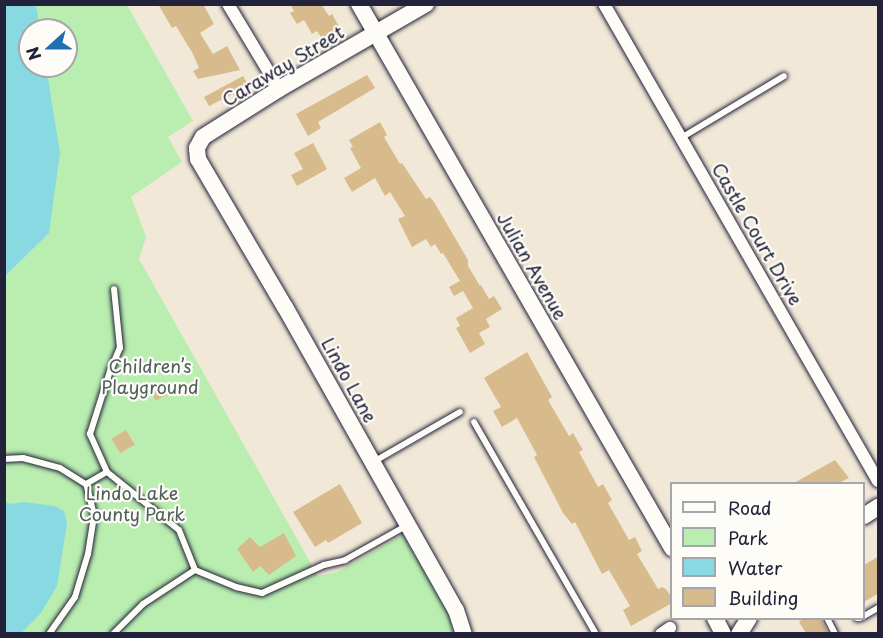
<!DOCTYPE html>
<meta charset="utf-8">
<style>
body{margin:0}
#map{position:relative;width:883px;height:638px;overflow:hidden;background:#f2e8d7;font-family:"Playpen Sans",sans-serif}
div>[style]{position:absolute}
.green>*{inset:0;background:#b9eeb0}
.water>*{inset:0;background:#88d9e1}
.building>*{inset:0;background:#d8bb8d;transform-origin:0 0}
.roads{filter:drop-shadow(0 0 2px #22223b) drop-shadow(0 0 2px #22223b)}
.lane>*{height:6px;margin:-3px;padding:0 3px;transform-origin:3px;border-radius:3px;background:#fdfcf7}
.street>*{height:12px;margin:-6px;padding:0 6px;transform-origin:6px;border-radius:6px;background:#fdfcf7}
.secondary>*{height:16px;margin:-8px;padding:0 8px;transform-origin:8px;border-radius:8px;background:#fdfcf7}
span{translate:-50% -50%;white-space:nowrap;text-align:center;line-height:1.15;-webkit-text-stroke:4.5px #fdfcf7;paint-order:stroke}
.street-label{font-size:18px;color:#22223b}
.park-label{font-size:18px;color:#4f5f5e}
.frame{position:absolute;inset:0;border:6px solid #22223b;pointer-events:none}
.legend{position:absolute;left:670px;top:482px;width:195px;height:138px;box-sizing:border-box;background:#fdfcf7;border:2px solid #a5a5ac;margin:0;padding:8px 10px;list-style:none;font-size:18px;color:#22223b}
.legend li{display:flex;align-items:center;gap:12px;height:30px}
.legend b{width:30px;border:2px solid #a5a5ac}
.north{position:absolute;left:18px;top:18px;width:60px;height:60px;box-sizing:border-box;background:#fdfcf7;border:2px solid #a5a5ac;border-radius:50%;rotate:249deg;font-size:16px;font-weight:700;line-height:24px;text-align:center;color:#22223b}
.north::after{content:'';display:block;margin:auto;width:21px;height:27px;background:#1f6fb2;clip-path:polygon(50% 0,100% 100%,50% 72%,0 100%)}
</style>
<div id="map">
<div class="green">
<i style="clip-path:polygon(evenodd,4px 5px,127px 5px,193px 121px,168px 137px,182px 162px,131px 197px,146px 237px,139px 259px,318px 576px,337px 572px,403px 535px,448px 609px,458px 633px,5px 633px,4px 5px,30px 30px,66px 30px,66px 66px,30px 66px,30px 30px)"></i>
</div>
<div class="water">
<i style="clip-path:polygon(5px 4px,36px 5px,40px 30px,30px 30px,30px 66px,46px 66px,60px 153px,49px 233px,5px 276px)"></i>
<i style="clip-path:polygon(4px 501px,10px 504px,24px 502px,54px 506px,64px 511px,67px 523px,57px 586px,41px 613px,21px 633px,5px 633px)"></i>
</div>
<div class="building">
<i style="clip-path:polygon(158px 4px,203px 4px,214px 24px,200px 33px,213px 54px,227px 46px,240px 70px,198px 79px,193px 71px,199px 68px,193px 54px,176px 26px,172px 28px)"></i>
<i style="clip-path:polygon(290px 4px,321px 4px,329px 16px,332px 14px,342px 32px,324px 42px,317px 31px,312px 34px,304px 20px,297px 24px,290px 13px,294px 11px)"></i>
<i style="clip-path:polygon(367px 75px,375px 88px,318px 122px,321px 128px,308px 136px,296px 114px)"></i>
<i style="clip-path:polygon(243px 76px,248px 85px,246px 87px,247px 90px,235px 97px,233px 94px,209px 106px,204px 97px)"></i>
<i style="clip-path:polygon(380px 122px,387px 135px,384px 137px,400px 164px,402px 163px,426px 199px,430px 197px,434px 202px,468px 260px,468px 266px,480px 286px,481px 285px,489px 299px,494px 296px,502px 309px,486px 319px,490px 327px,479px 333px,485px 344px,470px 353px,456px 328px,460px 326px,456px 318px,473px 308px,463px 291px,454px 296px,449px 287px,460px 281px,443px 253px,441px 254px,435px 244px,431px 247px,426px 239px,412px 247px,398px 219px,405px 216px,390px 192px,385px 196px,375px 178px,352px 192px,344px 178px,361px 168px,350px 148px,353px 147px,349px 140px)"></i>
<i style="clip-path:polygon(313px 143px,327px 169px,297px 186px,291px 175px,303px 169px,294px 153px)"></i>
<i style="clip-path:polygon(527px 352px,552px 397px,548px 400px,569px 436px,573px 433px,583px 450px,579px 452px,598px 487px,603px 484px,612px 500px,608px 503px,629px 540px,635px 537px,642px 551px,637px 554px,658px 589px,662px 587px,666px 589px,672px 598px,672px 603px,631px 626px,623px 610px,630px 606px,609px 570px,602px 574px,575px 522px,572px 524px,563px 513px,534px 457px,537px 455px,517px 418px,502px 427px,493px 411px,501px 407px,484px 378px)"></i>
<i style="left:164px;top:381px;width:14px;height:16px;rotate:65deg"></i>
<i style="left:126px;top:430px;width:17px;height:17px;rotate:59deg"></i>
<i style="clip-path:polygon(835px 460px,849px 478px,839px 483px,794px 483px)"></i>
<i style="clip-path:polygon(340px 484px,362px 523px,328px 543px,326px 540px,315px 547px,293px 512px)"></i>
<i style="clip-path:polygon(284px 533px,296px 556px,269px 575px,260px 566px,253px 572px,237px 549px,250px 537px,260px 547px)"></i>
<i style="clip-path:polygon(879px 556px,879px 593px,864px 602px,864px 565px)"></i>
<i style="clip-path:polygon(805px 618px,820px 618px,828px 633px,806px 633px,799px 622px)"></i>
</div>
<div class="roads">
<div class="lane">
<i style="left:681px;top:138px;width:120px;rotate:-31deg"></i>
<i style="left:474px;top:422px;width:245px;rotate:60.1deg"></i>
<i style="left:4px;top:459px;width:19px;rotate:-3deg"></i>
<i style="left:23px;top:458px;width:38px;rotate:15deg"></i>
<i style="left:60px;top:468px;width:31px;rotate:32deg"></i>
<i style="left:86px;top:484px;width:24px;rotate:-30deg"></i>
<i style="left:107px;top:472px;width:92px;rotate:38.9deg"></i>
<i style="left:179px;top:530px;width:43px;rotate:68.2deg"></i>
<i style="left:195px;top:570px;width:44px;rotate:22.5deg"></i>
<i style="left:236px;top:587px;width:27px;rotate:13deg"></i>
<i style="left:262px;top:593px;width:68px;rotate:-24.3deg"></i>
<i style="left:324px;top:565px;width:22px;rotate:-13deg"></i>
<i style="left:345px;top:560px;width:72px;rotate:-29.1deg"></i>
<i style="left:375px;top:461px;width:98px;rotate:-30deg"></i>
<i style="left:107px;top:472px;width:42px;rotate:-114.1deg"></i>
<i style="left:90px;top:434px;width:66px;rotate:-72.4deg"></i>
<i style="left:110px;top:371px;width:25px;rotate:-67deg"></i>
<i style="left:120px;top:348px;width:59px;rotate:-95.8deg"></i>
<i style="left:864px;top:616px;width:16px;rotate:-30deg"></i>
<i style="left:827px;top:618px;width:18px;rotate:63deg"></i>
<i style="left:857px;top:618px;width:3px"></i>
<i style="left:49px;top:634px;width:45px;rotate:-54.9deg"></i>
<i style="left:75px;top:597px;width:45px;rotate:-73.2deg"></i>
<i style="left:88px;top:554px;width:39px;rotate:-81deg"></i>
<i style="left:94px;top:515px;width:32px;rotate:-104deg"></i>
<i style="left:113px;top:634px;width:42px;rotate:-45deg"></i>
<i style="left:143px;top:604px;width:62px;rotate:-33.2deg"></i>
</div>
<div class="street">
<i style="left:228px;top:4px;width:99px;rotate:59deg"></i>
<i style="left:604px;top:4px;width:550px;rotate:60.13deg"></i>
<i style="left:661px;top:634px;width:11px;rotate:-34deg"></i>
</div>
<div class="secondary">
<i style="left:359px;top:4px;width:628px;rotate:60.09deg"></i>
<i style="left:426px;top:4px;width:170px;rotate:150deg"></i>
<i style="left:279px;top:89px;width:90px;rotate:147.7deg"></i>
<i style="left:203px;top:137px;width:13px;rotate:119deg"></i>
<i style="left:197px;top:148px;width:11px;rotate:85deg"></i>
<i style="left:198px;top:159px;width:172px;rotate:59.6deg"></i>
<i style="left:285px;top:307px;width:348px;rotate:60.6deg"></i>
<i style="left:456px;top:610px;width:25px;rotate:72deg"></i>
<i style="left:864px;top:516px;width:17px;rotate:-33deg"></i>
<i style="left:715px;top:618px;width:18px;rotate:63deg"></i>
<i style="left:739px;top:634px;width:19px;rotate:-58deg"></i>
</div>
</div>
<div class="street-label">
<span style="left:283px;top:66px;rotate:-31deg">Caraway Street</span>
<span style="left:757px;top:234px;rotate:60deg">Castle Court Drive</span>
<span style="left:532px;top:266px;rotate:60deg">Julian Avenue</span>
<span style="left:349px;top:380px;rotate:61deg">Lindo Lane</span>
</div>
<div class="park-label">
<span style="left:150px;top:377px">Children’s<br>Playground</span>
<span style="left:132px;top:504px">Lindo Lake<br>County Park</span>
</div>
<div class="frame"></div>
<ul class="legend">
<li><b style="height:8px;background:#fdfcf7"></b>Road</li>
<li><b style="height:16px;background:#b9eeb0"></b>Park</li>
<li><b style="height:16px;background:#88d9e1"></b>Water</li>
<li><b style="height:16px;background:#d8bb8d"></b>Building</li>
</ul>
<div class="north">N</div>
</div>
